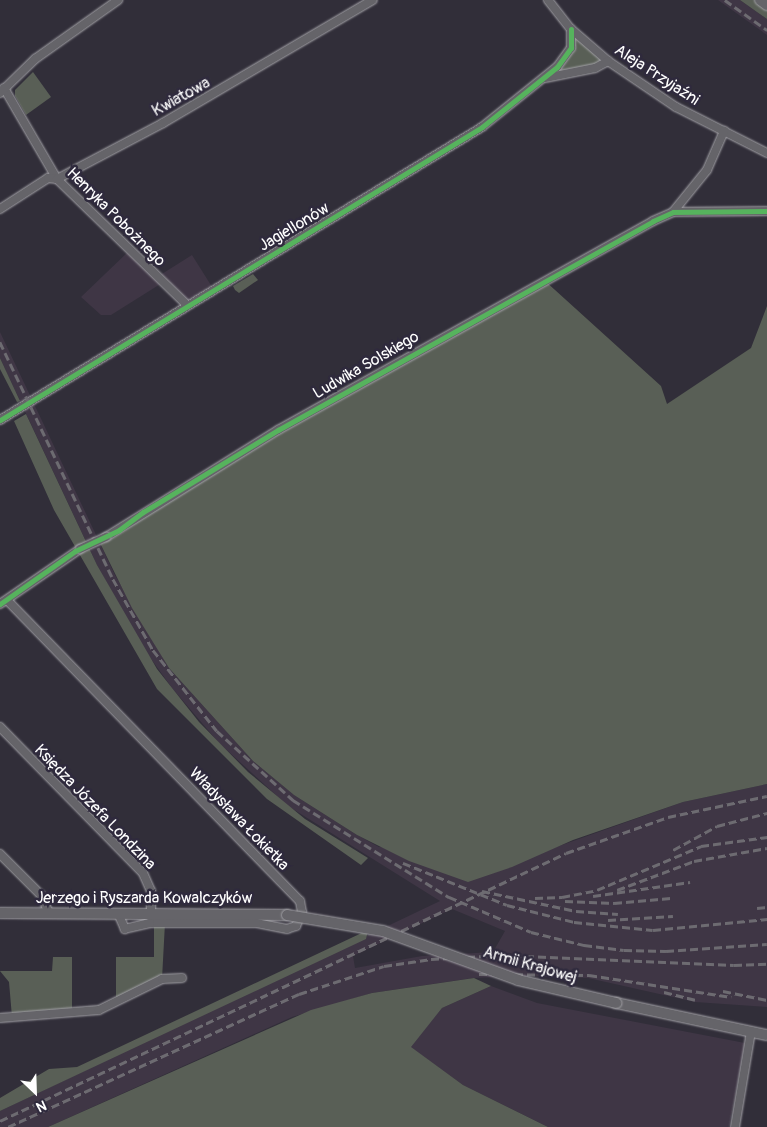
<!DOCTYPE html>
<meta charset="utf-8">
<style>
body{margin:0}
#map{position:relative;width:767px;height:1127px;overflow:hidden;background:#312e39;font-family:Pangolin,sans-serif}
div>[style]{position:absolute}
.built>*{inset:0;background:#3f3645}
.green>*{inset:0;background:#595f56}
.roads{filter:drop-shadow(0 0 1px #a2a1a6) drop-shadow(0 0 1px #a2a1a6)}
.minor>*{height:8px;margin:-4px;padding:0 4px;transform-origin:4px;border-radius:4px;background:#656469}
.major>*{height:10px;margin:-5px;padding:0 5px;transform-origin:5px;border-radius:5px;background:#656469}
.rail>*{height:2.5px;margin-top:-1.25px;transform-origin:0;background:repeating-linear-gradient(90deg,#6d6b71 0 8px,transparent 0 12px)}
.bridges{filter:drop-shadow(0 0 1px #a2a1a6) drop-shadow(0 0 1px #a2a1a6)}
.minor-bridge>*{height:8px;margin:-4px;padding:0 4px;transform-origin:4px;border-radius:4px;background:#656469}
.major-bridge>*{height:10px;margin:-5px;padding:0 5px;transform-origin:5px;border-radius:5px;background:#656469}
.cycleway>*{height:5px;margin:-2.5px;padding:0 2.5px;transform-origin:2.5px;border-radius:2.5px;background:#56b35d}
span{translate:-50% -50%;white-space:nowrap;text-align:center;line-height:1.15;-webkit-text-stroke:5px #2f2a3d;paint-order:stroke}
.street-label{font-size:16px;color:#fff}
.north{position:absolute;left:10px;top:1067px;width:50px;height:50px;-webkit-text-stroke:4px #2f2a3d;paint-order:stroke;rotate:156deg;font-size:14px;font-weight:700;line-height:20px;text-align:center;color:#fff}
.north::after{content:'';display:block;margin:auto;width:18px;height:22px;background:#fff;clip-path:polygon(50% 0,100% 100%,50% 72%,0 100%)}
</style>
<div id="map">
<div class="built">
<i style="clip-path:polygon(718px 0,740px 0,767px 19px,767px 35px)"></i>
<i style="clip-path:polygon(130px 250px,157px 277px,192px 255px,214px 290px,188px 306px,162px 283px,111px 315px,101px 315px,81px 297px)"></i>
<i style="clip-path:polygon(evenodd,0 332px,115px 575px,169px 668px,253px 761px,294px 795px,357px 835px,379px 847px,545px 851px,683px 802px,767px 784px,767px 1007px,695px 1002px,588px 978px,526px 976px,473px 978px,372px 993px,292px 1017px,48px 1127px,0 1127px,0 1111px,440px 901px,288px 806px,219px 743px,172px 688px,141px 645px,97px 565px,0 358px,0 332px,452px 909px,505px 931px,493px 952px,422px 956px,355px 968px,353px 956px,452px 909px)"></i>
<i style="clip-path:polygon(491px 986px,537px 1003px,745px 1043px,729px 1127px,548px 1127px,463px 1085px,410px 1047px,442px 1008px)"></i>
</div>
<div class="green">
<i style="clip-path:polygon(740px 0,767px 0,767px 19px)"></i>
<i style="clip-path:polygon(572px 35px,608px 61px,600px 66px,544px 78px,568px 53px)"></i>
<i style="clip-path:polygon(33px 72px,51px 97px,26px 115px,15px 96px,15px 90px)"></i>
<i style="clip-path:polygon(253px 274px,258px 280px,239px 293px,235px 290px,233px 286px)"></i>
<i style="clip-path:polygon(544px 280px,661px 386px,667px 404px,751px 348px,767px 306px,767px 784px,683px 802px,573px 840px,512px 867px,468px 882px,409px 861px,357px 835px,294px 795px,253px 761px,169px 668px,132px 608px,100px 543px,143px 512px)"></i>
<i style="clip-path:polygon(0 358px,20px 401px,17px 402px,0 369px)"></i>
<i style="clip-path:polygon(26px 414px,97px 565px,157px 669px,199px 722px,248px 772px,305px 819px,368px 858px,361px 865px,267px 799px,157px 689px,54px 510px,14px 421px)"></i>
<i style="clip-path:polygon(154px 923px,165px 923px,162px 979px,116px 1003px,116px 957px,154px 957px)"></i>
<i style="clip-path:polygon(368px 930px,366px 939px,0 1111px,0 1098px,49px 1069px,77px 1067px)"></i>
<i style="clip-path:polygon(53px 957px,72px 957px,72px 1012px,12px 1017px,9px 982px,0 971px,52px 971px)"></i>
<i style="clip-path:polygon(474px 978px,491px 986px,442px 1008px,411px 1047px,463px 1085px,548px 1127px,48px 1127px,311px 1010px,372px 993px)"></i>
</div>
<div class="roads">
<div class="minor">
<i style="left:548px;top:0;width:37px;rotate:52deg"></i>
<i style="left:571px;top:29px;width:49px;rotate:40.9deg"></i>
<i style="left:608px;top:61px;width:82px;rotate:34.1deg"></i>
<i style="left:676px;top:107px;width:102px;rotate:26.8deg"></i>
<i style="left:545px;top:78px;width:51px;rotate:-11.3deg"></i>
<i style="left:595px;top:68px;width:15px;rotate:-28deg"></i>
<i style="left:4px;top:88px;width:105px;rotate:59.8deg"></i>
<i style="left:57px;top:179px;width:182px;rotate:44.1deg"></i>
<i style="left:0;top:93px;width:49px;rotate:-44.2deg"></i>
<i style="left:35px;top:59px;width:102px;rotate:-35.4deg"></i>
<i style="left:0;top:209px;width:57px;rotate:-32.9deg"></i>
<i style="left:48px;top:178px;width:9px;rotate:6deg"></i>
<i style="left:57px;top:179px;width:120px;rotate:-27.8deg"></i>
<i style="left:163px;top:123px;width:243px;rotate:-30.4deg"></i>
<i style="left:673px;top:212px;width:54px;rotate:-51deg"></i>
<i style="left:707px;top:170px;width:43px;rotate:-66.4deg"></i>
<i style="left:0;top:420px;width:564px;rotate:-31.29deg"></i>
<i style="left:482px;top:127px;width:96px;rotate:-38.7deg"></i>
<i style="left:557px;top:67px;width:24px;rotate:-54deg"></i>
<i style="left:571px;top:48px;width:19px;rotate:-90deg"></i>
<i style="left:106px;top:537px;width:203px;rotate:-31.9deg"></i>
<i style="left:278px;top:430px;width:429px;rotate:-29.1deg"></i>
<i style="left:653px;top:221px;width:22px;rotate:-24deg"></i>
<i style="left:673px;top:212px;width:94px;rotate:-0.6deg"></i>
<i style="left:7px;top:600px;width:420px;rotate:45.8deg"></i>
<i style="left:300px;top:901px;width:11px;rotate:80deg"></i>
<i style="left:302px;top:912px;width:15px;rotate:113deg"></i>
<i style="left:296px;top:926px;width:9px;rotate:162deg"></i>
<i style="left:287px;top:929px;width:32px;rotate:-169deg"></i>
<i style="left:256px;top:923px;width:106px;rotate:180deg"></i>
<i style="left:150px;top:923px;width:26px;rotate:167deg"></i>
<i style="left:125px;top:929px;width:17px;rotate:-114deg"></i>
<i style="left:0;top:604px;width:97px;rotate:-34.5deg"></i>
<i style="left:0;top:727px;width:204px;rotate:45.6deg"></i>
<i style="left:143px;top:873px;width:20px;rotate:66deg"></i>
<i style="left:151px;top:891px;width:23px;rotate:90deg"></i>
<i style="left:0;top:854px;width:58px;rotate:45deg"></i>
<i style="left:41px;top:895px;width:20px;rotate:66deg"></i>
<i style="left:0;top:1018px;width:99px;rotate:-4.6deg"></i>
<i style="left:99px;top:1010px;width:70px;rotate:-26.2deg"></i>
<i style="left:162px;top:979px;width:20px;rotate:-3deg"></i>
<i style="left:735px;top:1127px;width:97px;rotate:-80.5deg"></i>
</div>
<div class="major">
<i style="left:760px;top:0;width:9px;rotate:36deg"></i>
<i style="left:0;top:913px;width:287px;rotate:0.4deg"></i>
<i style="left:616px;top:1003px;width:154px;rotate:12deg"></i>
</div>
</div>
<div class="rail">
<i style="left:725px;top:0;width:52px;rotate:35.5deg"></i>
<i style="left:0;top:342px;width:263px;rotate:64.5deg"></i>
<i style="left:113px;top:579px;width:81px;rotate:60.6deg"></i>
<i style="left:153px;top:650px;width:103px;rotate:51.7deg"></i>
<i style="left:217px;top:731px;width:103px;rotate:42.2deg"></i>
<i style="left:293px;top:800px;width:184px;rotate:31.9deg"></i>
<i style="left:449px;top:897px;width:89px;rotate:23.1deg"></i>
<i style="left:531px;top:932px;width:55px;rotate:13.8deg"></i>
<i style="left:584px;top:945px;width:40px;rotate:7.1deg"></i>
<i style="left:624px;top:950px;width:42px;rotate:1.4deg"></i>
<i style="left:666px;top:951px;width:101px;rotate:-4deg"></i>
<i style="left:673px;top:850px;width:50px;rotate:-28.6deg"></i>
<i style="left:717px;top:826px;width:52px;rotate:-14.6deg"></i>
<i style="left:403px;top:863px;width:112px;rotate:22deg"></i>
<i style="left:507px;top:905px;width:69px;rotate:14.2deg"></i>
<i style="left:574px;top:922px;width:79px;rotate:5.8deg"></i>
<i style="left:653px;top:930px;width:115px;rotate:-5.5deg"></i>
<i style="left:617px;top:890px;width:82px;rotate:-20.6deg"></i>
<i style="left:694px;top:861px;width:74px;rotate:-10.1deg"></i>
<i style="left:482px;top:891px;width:96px;rotate:12deg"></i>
<i style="left:576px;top:911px;width:42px;rotate:4.1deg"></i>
<i style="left:593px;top:896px;width:98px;rotate:-8.2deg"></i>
<i style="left:535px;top:898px;width:27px;rotate:-2deg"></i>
<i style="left:562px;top:897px;width:36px;rotate:-11deg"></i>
<i style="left:597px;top:890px;width:113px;rotate:-22.9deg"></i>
<i style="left:701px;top:846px;width:67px;rotate:-7.8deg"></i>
<i style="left:565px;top:901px;width:49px;rotate:2.3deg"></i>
<i style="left:614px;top:903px;width:57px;rotate:-5deg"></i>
<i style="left:757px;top:908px;width:10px;rotate:-6deg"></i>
<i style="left:608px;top:920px;width:65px;rotate:-3.5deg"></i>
<i style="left:479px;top:974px;width:110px;rotate:0.5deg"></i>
<i style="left:589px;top:975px;width:144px;rotate:8.8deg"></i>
<i style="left:723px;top:991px;width:45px;rotate:11.6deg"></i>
<i style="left:664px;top:992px;width:32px;rotate:14deg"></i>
<i style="left:0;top:1121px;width:626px;rotate:-25.34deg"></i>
<i style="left:566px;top:853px;width:108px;rotate:-19.4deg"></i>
<i style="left:668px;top:817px;width:101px;rotate:-12deg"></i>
<i style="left:8px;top:1127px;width:320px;rotate:-24.6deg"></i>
<i style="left:299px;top:994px;width:89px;rotate:-18.2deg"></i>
<i style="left:384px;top:966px;width:48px;rotate:-8.5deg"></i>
<i style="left:431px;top:959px;width:71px;rotate:-3.2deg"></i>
<i style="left:502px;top:955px;width:232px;rotate:2.5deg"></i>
<i style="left:734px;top:965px;width:33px;rotate:-2deg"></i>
</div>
<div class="bridges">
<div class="minor-bridge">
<i style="left:80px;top:549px;width:29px;rotate:-25deg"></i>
</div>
<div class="major-bridge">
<i style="left:287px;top:915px;width:97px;rotate:9.5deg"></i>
<i style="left:383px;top:931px;width:144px;rotate:19.9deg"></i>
<i style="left:518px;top:980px;width:101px;rotate:13.2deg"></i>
</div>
</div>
<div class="cycleway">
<i style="left:0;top:420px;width:564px;rotate:-31.29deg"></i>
<i style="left:482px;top:127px;width:96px;rotate:-38.7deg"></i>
<i style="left:557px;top:67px;width:24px;rotate:-54deg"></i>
<i style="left:571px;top:48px;width:19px;rotate:-90deg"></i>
<i style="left:0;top:604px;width:92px;rotate:-35.2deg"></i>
<i style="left:75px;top:551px;width:49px;rotate:-25.5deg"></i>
<i style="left:119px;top:530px;width:30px;rotate:-37deg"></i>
<i style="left:143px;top:512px;width:158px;rotate:-31.3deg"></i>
<i style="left:278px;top:430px;width:429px;rotate:-29.1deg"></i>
<i style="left:653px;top:221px;width:22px;rotate:-24deg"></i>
<i style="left:673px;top:212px;width:94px;rotate:-0.6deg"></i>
</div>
<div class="street-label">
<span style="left:657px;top:75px;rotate:33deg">Aleja Przyjaźni</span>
<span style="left:181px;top:97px;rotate:-29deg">Kwiatowa</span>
<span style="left:116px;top:217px;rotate:45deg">Henryka Pobożnego</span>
<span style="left:294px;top:227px;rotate:-31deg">Jagiellonów</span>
<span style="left:366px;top:365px;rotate:-30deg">Ludwika Solskiego</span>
<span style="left:95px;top:807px;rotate:46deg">Księdza Józefa Londzina</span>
<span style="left:239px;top:819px;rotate:46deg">Władysława Łokietka</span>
<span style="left:144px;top:898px">Jerzego i Ryszarda Kowalczyków</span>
<span style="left:530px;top:965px;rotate:16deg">Armii Krajowej</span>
</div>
<div class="north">N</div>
</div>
